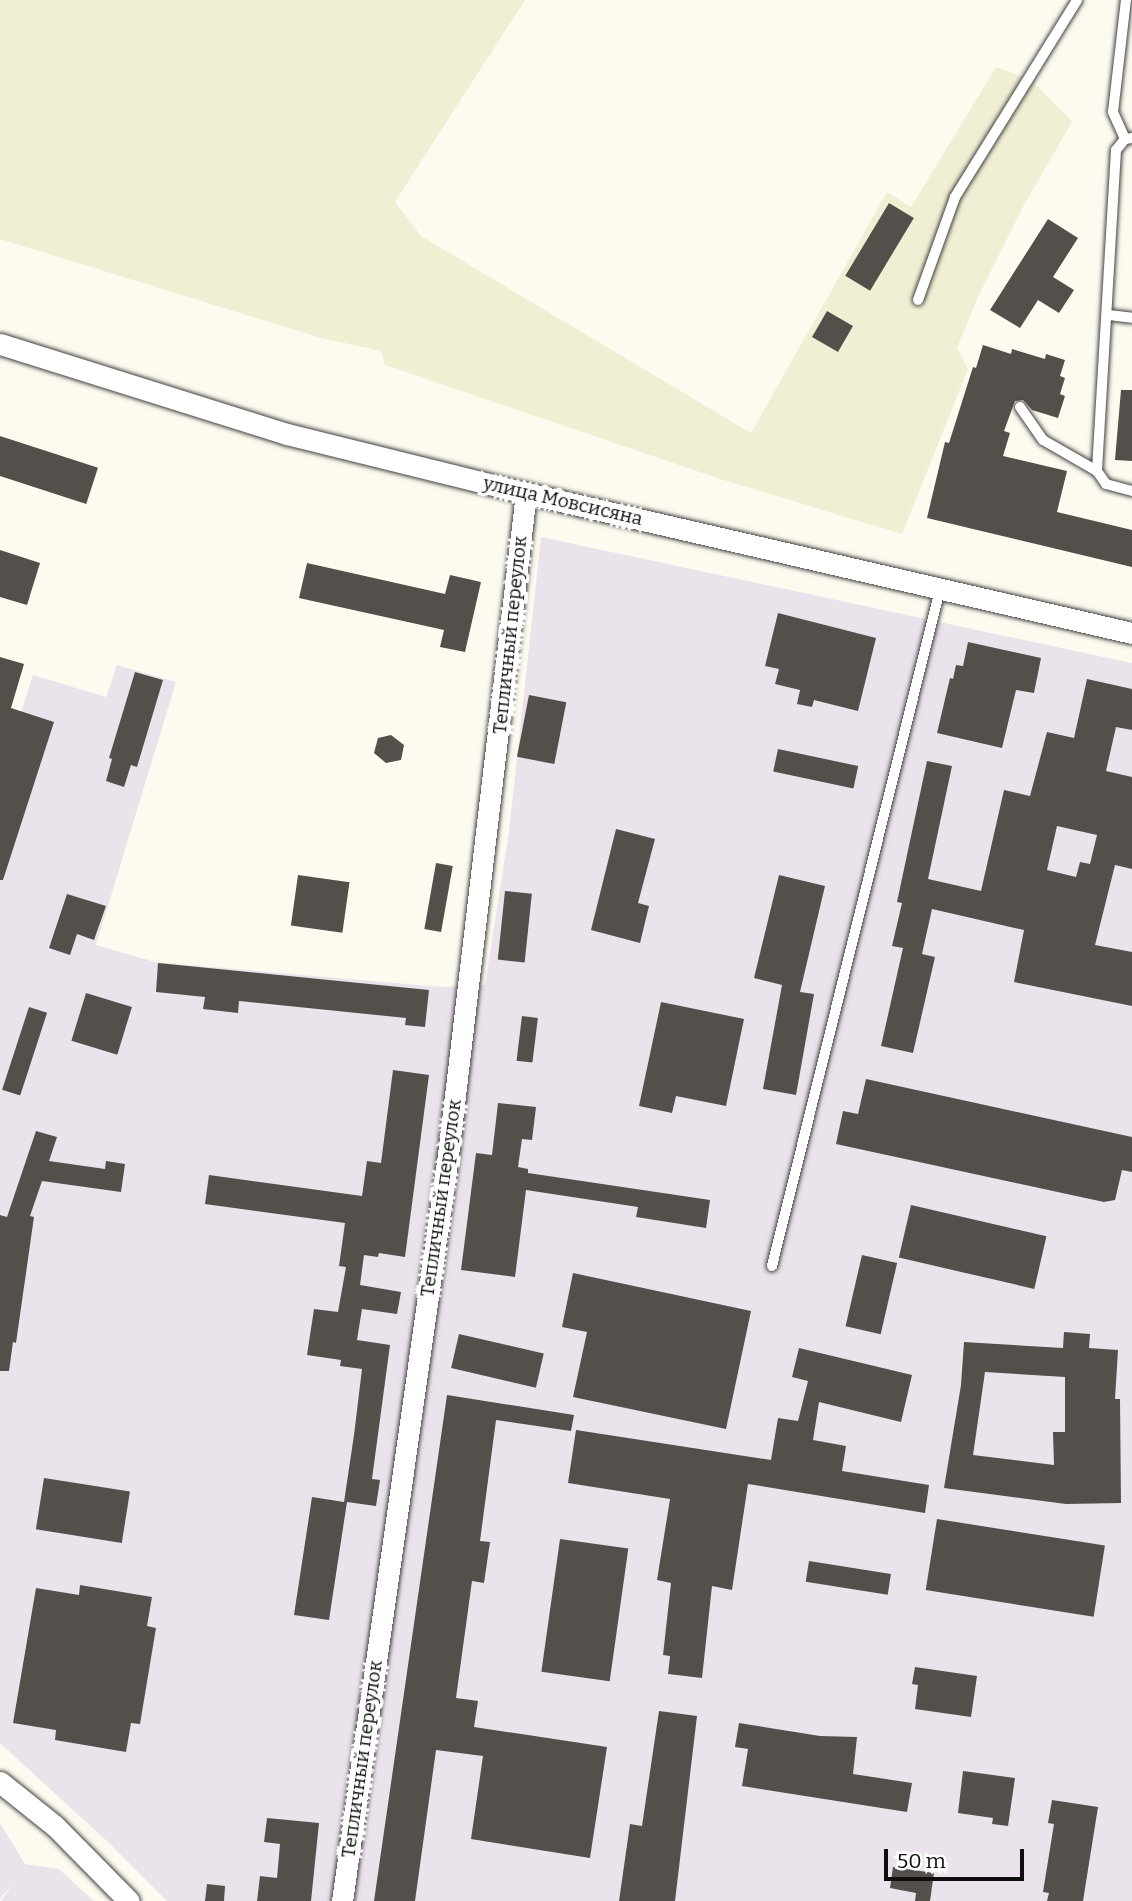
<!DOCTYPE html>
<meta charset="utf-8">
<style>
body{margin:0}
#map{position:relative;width:1132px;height:1901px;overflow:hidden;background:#fdfbf0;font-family:Bitter,serif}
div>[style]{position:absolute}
.industrial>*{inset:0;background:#ebe3ec}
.farmland>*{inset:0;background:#f1efd3}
.building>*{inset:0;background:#554f4b;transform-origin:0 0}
.roads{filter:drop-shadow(0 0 2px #414141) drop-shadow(0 0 2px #414141)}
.service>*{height:10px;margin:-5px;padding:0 5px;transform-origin:5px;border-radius:5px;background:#fff}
.minor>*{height:21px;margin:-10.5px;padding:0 10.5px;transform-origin:10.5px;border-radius:10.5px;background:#fff}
span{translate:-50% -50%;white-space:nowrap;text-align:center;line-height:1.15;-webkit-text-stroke:7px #fff;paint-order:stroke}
.street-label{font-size:19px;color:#0e0e0e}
.scale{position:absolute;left:884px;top:1849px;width:140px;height:32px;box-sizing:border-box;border:4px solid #0e0e0e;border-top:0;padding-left:9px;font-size:21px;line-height:24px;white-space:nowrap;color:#0e0e0e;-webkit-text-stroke:5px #fff;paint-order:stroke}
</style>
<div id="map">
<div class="industrial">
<i style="clip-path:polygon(541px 537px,1132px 663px,1132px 1901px,167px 1901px,110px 1844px,0 1743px,0 778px,33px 675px,106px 697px,117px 665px,176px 682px,96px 945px,155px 962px,441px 987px,485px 985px,509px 831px)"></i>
<i style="clip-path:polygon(0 1823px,25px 1864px,59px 1869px,94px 1901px,1px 1901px,13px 1883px,0 1899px)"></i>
</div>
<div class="farmland">
<i style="clip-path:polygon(0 0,525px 0,395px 202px,421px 236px,751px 433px,887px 192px,911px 207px,996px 67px,1032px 80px,1072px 122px,1024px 205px,978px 297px,957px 348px,968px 369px,902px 534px,720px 479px,385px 365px,381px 351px,321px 338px,0 239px)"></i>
</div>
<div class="building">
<i style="left:889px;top:203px;width:29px;height:85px;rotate:31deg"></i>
<i style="clip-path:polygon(1048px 219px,1078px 238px,1053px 277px,1074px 290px,1059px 313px,1038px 300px,1020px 328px,990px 310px)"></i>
<i style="left:827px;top:311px;width:30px;height:30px;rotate:30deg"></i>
<i style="clip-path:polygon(983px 345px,1011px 354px,1012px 349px,1045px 359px,1046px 354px,1065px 360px,1060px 376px,1065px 378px,1060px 394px,1065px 396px,1058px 418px,1032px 410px,1023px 400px,1015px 401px,1004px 431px,1010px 433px,1003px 456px,1067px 471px,1057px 512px,1132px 530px,1132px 567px,927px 518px,945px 442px,949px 443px,973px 367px,976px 368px)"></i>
<i style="clip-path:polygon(1121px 390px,1132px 390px,1132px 461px,1115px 460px)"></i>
<i style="left:0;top:436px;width:103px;height:38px;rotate:18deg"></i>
<i style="clip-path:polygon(0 550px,40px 563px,27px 605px,0 597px)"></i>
<i style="clip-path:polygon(307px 563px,445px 594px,450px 575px,481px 582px,465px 652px,440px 647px,444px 630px,299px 598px)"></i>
<i style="clip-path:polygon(778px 613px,876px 638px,858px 711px,814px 700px,812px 707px,797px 704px,800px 690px,775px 684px,779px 669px,765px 666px)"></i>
<i style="clip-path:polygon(968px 642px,1041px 658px,1034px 693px,1016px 690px,1002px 748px,937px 733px,950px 678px,953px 679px,956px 665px,963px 666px)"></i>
<i style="clip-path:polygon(0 657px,24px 664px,11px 708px,54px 722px,3px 880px,0 880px)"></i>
<i style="clip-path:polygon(135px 672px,163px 680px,137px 767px,131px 765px,124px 787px,106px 781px,112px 759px,109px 758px)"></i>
<i style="clip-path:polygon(evenodd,1087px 679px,1132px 689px,1132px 730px,1116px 727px,1106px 771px,1132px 777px,1132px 869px,1115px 865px,1095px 945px,1132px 952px,1132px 1006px,1014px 982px,1024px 930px,932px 909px,922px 954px,935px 957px,913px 1053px,881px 1046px,903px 948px,892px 946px,902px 903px,897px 902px,927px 761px,952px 766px,928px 879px,981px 891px,1004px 790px,1030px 796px,1047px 732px,1074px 738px,1087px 679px,1057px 826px,1097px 835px,1090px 864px,1080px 862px,1076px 877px,1047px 870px,1057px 826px)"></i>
<i style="left:529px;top:695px;width:38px;height:63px;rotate:11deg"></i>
<i style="clip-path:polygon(391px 735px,404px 745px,401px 760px,386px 763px,374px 753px,378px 738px)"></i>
<i style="left:778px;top:749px;width:82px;height:23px;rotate:12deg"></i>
<i style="clip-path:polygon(616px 829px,655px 839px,638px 903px,649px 906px,640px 943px,591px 930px)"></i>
<i style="left:436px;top:863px;width:17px;height:67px;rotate:10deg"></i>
<i style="left:298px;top:875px;width:52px;height:51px;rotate:8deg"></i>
<i style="clip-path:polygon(779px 875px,825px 886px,800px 992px,814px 994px,796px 1095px,763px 1089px,782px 985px,754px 978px)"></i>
<i style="left:505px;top:891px;width:27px;height:69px;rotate:6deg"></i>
<i style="clip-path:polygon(67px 894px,106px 906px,94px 940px,77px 934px,70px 955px,49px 948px)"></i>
<i style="clip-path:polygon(158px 963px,429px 990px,425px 1027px,405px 1025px,406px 1018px,239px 1001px,238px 1013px,203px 1009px,205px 997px,156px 992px)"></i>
<i style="left:86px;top:993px;width:48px;height:50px;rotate:17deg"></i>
<i style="clip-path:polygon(661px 1002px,744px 1019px,726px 1106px,676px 1096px,672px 1113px,639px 1106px)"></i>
<i style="left:29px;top:1007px;width:19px;height:87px;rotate:18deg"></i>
<i style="left:522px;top:1016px;width:16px;height:45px;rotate:7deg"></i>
<i style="clip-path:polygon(393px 1070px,429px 1075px,405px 1257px,379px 1253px,378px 1257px,364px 1255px,360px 1285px,401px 1292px,397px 1314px,362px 1309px,357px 1340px,390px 1345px,372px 1479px,380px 1480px,376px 1506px,347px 1502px,329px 1620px,294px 1615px,312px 1497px,344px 1502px,354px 1435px,362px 1369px,340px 1366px,341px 1360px,307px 1355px,314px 1309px,338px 1312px,346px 1267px,339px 1266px,345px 1223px,205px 1204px,209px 1175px,362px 1196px,367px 1161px,381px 1163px)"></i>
<i style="clip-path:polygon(866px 1079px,1132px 1137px,1132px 1172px,1122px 1170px,1115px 1200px,1104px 1202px,836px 1144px,843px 1111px,858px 1114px)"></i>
<i style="clip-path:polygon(498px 1103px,536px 1107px,532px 1140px,522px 1139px,518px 1167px,528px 1169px,528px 1173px,710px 1200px,706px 1228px,636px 1217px,638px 1207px,526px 1190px,515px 1277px,461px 1270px,476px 1153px,492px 1155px)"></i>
<i style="clip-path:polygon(36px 1131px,57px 1137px,49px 1161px,105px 1169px,106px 1161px,125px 1164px,121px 1192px,42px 1181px,30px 1216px,34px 1217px,16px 1343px,13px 1342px,9px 1371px,0 1371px,0 1215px,7px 1217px)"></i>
<i style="left:911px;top:1205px;width:139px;height:54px;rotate:13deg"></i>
<i style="left:862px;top:1255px;width:36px;height:73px;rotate:13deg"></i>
<i style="clip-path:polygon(573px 1273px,751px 1311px,726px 1429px,573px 1397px,587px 1332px,562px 1327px)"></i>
<i style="clip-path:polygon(evenodd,1064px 1332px,1090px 1334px,1089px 1348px,1118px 1350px,1115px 1399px,1120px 1399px,1121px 1503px,1066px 1504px,944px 1488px,961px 1385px,964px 1342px,1063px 1348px,1064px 1332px,985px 1372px,1065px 1377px,1065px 1432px,1053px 1432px,1054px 1465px,973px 1455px,985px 1372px)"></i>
<i style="left:459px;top:1334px;width:87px;height:35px;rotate:13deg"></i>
<i style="clip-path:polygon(799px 1348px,912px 1375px,901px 1422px,819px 1402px,813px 1440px,846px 1446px,842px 1471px,929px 1485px,925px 1513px,748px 1484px,732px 1590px,712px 1586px,702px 1678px,668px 1674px,670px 1656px,663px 1655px,671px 1583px,657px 1580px,670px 1499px,568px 1483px,576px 1430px,771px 1460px,778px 1418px,798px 1421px,808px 1381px,792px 1377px)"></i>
<i style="clip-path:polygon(447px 1395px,574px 1415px,571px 1431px,496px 1420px,480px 1541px,490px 1542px,484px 1583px,472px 1581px,456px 1698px,478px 1701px,474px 1727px,607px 1747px,590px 1858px,471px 1839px,483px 1756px,436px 1750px,415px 1901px,374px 1901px)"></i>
<i style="left:44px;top:1478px;width:87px;height:52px;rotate:9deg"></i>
<i style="left:937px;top:1519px;width:170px;height:72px;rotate:9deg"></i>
<i style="left:560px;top:1539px;width:69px;height:134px;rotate:8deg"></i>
<i style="left:809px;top:1561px;width:83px;height:21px;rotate:9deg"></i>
<i style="clip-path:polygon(80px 1585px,152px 1597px,147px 1626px,156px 1628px,140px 1724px,131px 1723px,126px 1752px,55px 1740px,56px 1730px,13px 1723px,36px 1588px,79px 1595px)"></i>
<i style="clip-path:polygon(915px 1667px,977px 1676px,971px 1717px,915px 1709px,918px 1685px,912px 1684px)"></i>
<i style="clip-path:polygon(659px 1711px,697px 1716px,675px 1901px,619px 1901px,630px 1824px,642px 1826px)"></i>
<i style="clip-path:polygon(739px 1723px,820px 1736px,857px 1737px,853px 1774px,912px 1783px,907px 1812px,742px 1786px,748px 1749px,735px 1747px)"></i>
<i style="clip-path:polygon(963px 1771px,1015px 1778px,1008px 1826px,992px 1824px,993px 1818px,958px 1813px)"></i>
<i style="clip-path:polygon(1052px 1800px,1098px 1807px,1083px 1901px,1047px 1901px,1049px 1893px,1043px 1892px,1054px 1824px,1048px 1823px)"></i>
<i style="clip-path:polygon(267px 1818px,319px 1823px,311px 1901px,257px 1901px,260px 1876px,277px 1878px,280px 1844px,264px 1842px)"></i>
<i style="clip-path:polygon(893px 1867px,934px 1873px,930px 1901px,915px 1901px,916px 1893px,890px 1888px)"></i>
<i style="clip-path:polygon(207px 1884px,225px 1886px,224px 1901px,205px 1901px)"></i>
</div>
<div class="roads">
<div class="service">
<i style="left:1132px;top:138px;width:7px;rotate:172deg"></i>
<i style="left:1125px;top:139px;width:14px;rotate:129deg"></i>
<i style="left:1116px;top:150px;width:322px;rotate:93.4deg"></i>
<i style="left:1097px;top:471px;width:16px;rotate:55deg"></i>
<i style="left:1106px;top:484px;width:27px;rotate:15deg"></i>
<i style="left:1125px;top:139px;width:30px;rotate:-114deg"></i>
<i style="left:1113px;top:112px;width:113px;rotate:-83.4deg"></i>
<i style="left:918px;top:300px;width:109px;rotate:-70.2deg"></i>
<i style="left:955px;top:197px;width:232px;rotate:-58.2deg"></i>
<i style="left:1109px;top:315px;width:23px;rotate:7deg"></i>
<i style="left:1020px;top:407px;width:40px;rotate:55.1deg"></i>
<i style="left:1043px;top:440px;width:62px;rotate:29.9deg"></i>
<i style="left:772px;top:1266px;width:698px;rotate:-76.06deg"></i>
</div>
<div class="minor">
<i style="left:0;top:344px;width:301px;rotate:17.4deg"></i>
<i style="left:287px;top:434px;width:246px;rotate:13.9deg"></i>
<i style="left:526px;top:493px;width:622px;rotate:13.01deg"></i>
<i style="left:0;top:1782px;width:70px;rotate:38.7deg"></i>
<i style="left:55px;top:1826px;width:105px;rotate:45.4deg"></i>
<i style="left:342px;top:1901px;width:753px;rotate:-81.91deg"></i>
<i style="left:448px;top:1155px;width:667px;rotate:-83.28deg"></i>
</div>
</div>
<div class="street-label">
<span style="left:563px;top:501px;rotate:13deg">улица Мовсисяна</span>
<span style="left:510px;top:635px;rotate:-84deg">Тепличный переулок</span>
<span style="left:441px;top:1198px;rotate:-82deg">Тепличный переулок</span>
<span style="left:362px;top:1759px;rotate:-82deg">Тепличный переулок</span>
</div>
<div class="scale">50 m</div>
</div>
